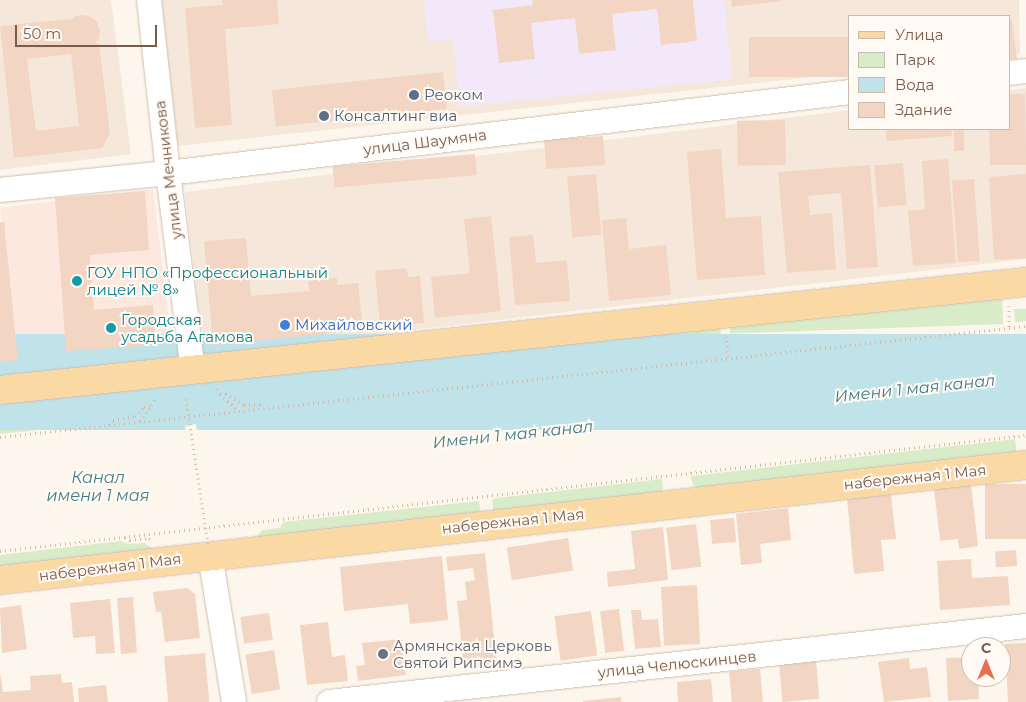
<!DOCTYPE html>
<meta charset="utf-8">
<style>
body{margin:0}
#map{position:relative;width:1026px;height:702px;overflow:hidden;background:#fdf6ec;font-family:Montserrat,sans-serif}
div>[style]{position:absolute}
.residential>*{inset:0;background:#f5e8da}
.commercial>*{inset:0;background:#fde8e0;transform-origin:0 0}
.education>*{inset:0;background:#f3e8fa}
.green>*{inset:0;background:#d8ecc9;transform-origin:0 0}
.water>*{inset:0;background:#bfe3e8;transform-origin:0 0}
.pier>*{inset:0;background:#fdf6ec}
.building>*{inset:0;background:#f3d5c3;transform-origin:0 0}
.path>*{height:3px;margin-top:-1.5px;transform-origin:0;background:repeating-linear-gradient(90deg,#d9b8a5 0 1px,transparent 0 5px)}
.roads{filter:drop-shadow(0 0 1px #d1beb0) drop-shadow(0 0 1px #d1beb0)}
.minor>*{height:24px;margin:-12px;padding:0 12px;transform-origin:12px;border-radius:12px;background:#fff}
.major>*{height:28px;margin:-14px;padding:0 14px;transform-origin:14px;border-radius:14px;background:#fbd9a5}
.path-bridge>*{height:3px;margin-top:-1.5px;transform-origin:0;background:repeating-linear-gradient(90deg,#d9b8a5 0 1px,transparent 0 5px)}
.dots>*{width:14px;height:14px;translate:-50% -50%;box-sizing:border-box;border:2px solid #fffaf3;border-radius:50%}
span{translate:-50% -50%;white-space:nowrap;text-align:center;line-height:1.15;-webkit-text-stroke:4px #fffaf3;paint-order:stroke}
.service-label{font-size:15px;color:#4e5e75}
.left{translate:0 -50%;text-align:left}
.street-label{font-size:15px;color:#7a5c4d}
.culture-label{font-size:15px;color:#0d838f}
.shop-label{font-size:15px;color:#366cbe}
.worship-label{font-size:15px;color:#5b616d}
.water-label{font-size:16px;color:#437c86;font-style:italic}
.legend{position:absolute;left:848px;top:15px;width:162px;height:115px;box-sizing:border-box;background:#fffaf3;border:1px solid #cabbb1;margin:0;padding:6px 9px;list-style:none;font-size:15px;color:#7a5c4d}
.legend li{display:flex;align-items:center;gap:10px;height:25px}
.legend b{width:25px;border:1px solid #cabbb1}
.north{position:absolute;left:961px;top:637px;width:50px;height:50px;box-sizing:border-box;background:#fffaf3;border:1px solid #cabbb1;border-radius:50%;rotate:0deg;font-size:14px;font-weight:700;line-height:20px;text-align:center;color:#7a5c4d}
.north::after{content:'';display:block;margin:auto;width:18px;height:22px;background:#e76f51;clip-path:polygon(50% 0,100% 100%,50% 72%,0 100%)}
.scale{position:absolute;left:15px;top:25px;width:142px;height:22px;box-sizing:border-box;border:2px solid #7a5c4d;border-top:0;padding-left:6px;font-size:15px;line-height:18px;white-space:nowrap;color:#7a5c4d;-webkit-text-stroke:4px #fffaf3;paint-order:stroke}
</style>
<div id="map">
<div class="residential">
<i style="clip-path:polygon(0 0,111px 0,131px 154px,0 170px)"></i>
<i style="clip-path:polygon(161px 0,1019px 0,1020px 54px,1010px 55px,1010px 16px,850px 16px,850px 73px,178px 146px)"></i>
<i style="clip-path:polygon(1026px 88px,1026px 259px,204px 354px,185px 192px,850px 110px,850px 129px,1010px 129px,1010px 90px)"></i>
</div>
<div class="commercial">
<i style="left:153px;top:189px;width:167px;height:154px;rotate:83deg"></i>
</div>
<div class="education">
<i style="clip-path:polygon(424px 0,724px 0,732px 79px,460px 107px,453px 39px,428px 42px)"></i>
</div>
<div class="green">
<i style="left:1002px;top:295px;width:29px;height:273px;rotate:88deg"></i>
<i style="clip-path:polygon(1014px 309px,1026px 309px,1026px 321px,1015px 322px)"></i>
<i style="clip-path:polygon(720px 324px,723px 355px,269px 404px,266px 399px,243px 402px,234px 396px,233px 376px,284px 370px,307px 385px,628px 350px,644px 330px)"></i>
<i style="clip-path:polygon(135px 389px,138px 409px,133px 415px,110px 418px,106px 423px,0 434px,0 416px,91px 405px,106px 391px)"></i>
<i style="clip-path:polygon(1015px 439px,1017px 457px,703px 494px,693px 485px,691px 476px)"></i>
<i style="clip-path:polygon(662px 479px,663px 490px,657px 500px,494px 518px,492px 500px,497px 498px)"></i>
<i style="clip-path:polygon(479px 501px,482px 521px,255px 539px,262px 530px,280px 528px,283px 522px)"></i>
<i style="clip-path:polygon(121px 541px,128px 544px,145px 543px,161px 555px,0 574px,0 555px)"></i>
</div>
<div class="water">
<i style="left:1026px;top:334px;width:96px;height:1032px;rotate:90deg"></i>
</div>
<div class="pier">
<i style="clip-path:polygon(196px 424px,211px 526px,198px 528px,185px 426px)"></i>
</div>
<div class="building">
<i style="clip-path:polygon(222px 0,277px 0,279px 24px,225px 29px,232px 125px,195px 128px,185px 8px,223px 5px)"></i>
<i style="clip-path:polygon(532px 0,693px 0,697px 41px,661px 45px,657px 9px,612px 14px,616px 50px,579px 54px,575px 18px,531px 23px,535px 59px,499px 63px,493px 10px,533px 5px)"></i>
<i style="clip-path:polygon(731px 0,781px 0,781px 1px,732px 7px)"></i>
<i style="clip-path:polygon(evenodd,83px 15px,91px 17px,97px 22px,100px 30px,99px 38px,95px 44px,99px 44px,110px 133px,102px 148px,14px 158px,0 26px,69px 19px,69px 21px,75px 16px,83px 15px,71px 54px,79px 126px,36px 131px,27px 59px,71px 54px)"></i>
<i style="clip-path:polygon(1010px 19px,1012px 19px,1017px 59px,1010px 59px)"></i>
<i style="left:850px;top:37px;width:40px;height:101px;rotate:90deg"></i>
<i style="left:443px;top:72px;width:37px;height:172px;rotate:84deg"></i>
<i style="clip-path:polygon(1010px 94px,1025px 94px,1026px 165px,990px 165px,989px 129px,1010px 129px)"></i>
<i style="left:785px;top:120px;width:45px;height:48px;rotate:89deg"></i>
<i style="clip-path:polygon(886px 129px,951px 129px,952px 136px,887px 141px)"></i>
<i style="left:954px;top:129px;width:10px;height:22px"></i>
<i style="left:603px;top:136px;width:29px;height:59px;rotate:86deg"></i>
<i style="clip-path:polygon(721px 149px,726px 218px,761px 216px,765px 275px,697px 280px,687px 152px)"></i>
<i style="left:475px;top:154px;width:21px;height:143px;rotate:85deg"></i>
<i style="clip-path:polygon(948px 159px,956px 263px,913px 266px,908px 211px,925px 209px,922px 161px)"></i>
<i style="left:903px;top:163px;width:42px;height:29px;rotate:85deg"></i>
<i style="clip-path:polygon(870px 165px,878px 267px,847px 269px,841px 193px,808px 196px,810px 215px,832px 213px,836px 269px,787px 273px,778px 172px)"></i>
<i style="left:596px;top:174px;width:61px;height:29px;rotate:85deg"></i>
<i style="clip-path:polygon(1026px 174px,1026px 258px,994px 260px,989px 177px)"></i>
<i style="left:974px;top:179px;width:82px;height:22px;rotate:86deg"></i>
<i style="clip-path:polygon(145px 191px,149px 250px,90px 255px,94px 310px,153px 305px,156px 345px,66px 351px,55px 198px)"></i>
<i style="clip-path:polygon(491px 216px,501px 311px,435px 318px,431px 277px,470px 273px,464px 219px)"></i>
<i style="clip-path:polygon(626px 218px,629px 249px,666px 245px,671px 295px,609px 301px,602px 220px)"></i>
<i style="clip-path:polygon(0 222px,4px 222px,18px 360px,0 362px)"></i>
<i style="clip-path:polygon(533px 235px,536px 263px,567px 260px,570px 301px,515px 305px,509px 237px)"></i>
<i style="clip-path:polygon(246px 238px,251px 296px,309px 291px,308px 281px,337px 278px,337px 285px,358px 283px,363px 330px,213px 345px,204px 241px)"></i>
<i style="clip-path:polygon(407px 268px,408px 277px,420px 276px,424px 323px,380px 326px,375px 271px)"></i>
<i style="clip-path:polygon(971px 484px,978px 546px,959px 549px,958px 539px,940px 541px,934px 489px)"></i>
<i style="left:1026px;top:484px;width:55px;height:41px;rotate:90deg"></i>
<i style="clip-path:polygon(891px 494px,896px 539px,881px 540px,884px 571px,854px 574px,847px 498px)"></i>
<i style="clip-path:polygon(788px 508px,791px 540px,760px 544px,762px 563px,741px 565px,736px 514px)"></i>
<i style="left:734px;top:518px;width:24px;height:24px;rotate:85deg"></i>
<i style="left:696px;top:524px;width:43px;height:30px;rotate:83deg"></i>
<i style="clip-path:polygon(663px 527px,668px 580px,608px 587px,607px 572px,635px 569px,631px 531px)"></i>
<i style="left:568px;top:538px;width:33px;height:62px;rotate:81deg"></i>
<i style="left:1016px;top:550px;width:16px;height:21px;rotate:86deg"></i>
<i style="clip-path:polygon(485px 553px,497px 664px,464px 668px,457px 601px,467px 600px,465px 582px,475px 580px,473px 568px,448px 571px,446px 557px)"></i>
<i style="clip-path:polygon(442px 556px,448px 620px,410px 624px,408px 604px,344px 611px,340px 567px)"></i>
<i style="clip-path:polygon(971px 559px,972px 578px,1008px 576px,1010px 605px,940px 610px,937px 561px)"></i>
<i style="left:697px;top:585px;width:59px;height:36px;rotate:87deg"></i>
<i style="clip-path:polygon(187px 588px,195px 594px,200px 638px,165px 642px,161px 612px,156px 612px,153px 592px)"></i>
<i style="left:133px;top:597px;width:56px;height:16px;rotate:86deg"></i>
<i style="clip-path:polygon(110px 599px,115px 653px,96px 654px,95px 636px,73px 638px,70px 603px)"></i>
<i style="clip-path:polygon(21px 605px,27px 649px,2px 653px,0 608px)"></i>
<i style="left:619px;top:609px;width:42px;height:19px;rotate:83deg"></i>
<i style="clip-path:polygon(631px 610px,641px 610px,642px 620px,658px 619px,661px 647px,635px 649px)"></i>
<i style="left:591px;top:611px;width:45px;height:37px;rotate:82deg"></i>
<i style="left:269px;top:613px;width:27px;height:29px;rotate:82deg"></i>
<i style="clip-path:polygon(328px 622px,332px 657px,345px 655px,348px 681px,307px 685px,300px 625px)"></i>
<i style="clip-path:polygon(401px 639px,406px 675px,358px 681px,356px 666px,365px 665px,362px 643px)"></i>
<i style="clip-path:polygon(1026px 643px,1026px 702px,1008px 702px,1005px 644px)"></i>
<i style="left:274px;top:650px;width:40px;height:29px;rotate:81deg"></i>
<i style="left:205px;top:653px;width:49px;height:41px;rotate:85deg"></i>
<i style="clip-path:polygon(971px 657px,971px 677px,978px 677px,979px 699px,948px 701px,946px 658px)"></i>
<i style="clip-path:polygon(909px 658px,910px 669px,927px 667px,931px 697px,884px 702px,878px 662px)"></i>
<i style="left:816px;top:661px;width:38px;height:37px;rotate:85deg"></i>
<i style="left:760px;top:669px;width:33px;height:31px;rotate:85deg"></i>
<i style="clip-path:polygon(0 672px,3px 692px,31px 690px,30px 676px,61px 674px,62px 683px,72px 682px,74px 702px,0 702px)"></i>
<i style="clip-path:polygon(711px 679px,713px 702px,678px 702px,677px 682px)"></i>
<i style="clip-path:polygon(106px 685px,108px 702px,79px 702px,78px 688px)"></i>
<i style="clip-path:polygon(621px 697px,621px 702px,583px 702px,583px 701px)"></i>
</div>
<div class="path">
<i style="left:1009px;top:306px;width:22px;rotate:90deg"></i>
<i style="left:726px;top:336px;width:22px;rotate:85deg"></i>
<i style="left:216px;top:389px;width:6px;rotate:51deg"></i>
<i style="left:220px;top:394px;width:6px;rotate:-9deg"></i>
<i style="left:226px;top:393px;width:22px;rotate:34deg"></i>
<i style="left:244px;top:405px;width:17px;rotate:-3deg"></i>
<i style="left:261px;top:404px;width:4px;rotate:45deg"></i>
<i style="left:220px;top:394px;width:23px;rotate:43deg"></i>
<i style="left:140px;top:421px;width:19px;rotate:-54deg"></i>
<i style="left:109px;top:425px;width:6px;rotate:-51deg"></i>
<i style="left:113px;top:420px;width:22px;rotate:-10deg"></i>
<i style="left:135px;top:416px;width:13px;rotate:-45deg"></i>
<i style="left:144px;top:407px;width:8px;rotate:-14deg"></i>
<i style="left:152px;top:405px;width:9px;rotate:-69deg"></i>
<i style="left:0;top:437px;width:1032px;rotate:-6.17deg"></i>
<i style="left:125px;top:537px;width:6px;rotate:31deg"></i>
<i style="left:130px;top:540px;width:19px;rotate:-6deg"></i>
<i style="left:149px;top:538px;width:4px;rotate:34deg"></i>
<i style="left:0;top:551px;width:1033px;rotate:-6.45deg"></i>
</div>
<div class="roads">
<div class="minor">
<i style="left:149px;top:0;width:174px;rotate:83.7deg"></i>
<i style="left:168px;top:173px;width:199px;rotate:82.8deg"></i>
<i style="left:1010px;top:73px;width:16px;rotate:-7deg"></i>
<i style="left:0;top:190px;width:169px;rotate:-5.8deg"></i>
<i style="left:168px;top:173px;width:687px;rotate:-6.77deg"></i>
<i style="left:210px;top:555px;width:149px;rotate:80.7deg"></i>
<i style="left:329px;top:702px;width:701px;rotate:-6.22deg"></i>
</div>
<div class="major">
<i style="left:0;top:390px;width:1032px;rotate:-6.01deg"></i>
<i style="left:0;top:580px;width:1032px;rotate:-6.4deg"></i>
</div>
</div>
<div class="path-bridge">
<i style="left:186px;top:399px;width:148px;rotate:81.4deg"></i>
</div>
<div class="dots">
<i style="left:414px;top:95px;background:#5c6f8a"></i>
<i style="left:324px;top:116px;background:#5c6f8a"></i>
<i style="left:77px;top:281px;background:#0f9aa8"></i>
<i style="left:285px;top:325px;background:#3f7fe0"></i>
<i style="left:111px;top:328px;background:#0f9aa8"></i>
<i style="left:383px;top:654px;background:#6b7280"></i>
</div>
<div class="service-label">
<span class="left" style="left:424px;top:95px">Реоком</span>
<span class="left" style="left:334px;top:116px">Консалтинг виа</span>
</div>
<div class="street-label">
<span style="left:425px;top:142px;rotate:-7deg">улица Шаумяна</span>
<span style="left:168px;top:170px;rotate:-97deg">улица Мечникова</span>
<span style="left:915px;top:477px;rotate:-6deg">набережная 1 Мая</span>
<span style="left:513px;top:521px;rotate:-6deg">набережная 1 Мая</span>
<span style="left:110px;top:567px;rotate:-7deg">набережная 1 Мая</span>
<span style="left:677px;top:664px;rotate:-6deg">улица Челюскинцев</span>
</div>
<div class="culture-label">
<span class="left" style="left:87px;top:281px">ГОУ НПО «Профессиональный<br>лицей № 8»</span>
<span class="left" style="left:121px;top:328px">Городская<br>усадьба Агамова</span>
</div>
<div class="shop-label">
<span class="left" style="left:295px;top:325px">Михайловский</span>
</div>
<div class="worship-label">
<span class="left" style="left:393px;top:654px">Армянская Церковь<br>Святой Рипсимэ</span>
</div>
<div class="water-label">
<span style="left:915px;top:389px;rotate:-6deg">Имени 1 мая канал</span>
<span style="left:513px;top:435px;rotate:-6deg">Имени 1 мая канал</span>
<span style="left:98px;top:487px">Канал<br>имени 1 мая</span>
</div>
<ul class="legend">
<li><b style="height:6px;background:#fbd9a5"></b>Улица</li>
<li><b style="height:14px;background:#d8ecc9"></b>Парк</li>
<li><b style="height:14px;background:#bfe3e8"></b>Вода</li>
<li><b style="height:14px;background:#f3d5c3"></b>Здание</li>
</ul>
<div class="north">С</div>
<div class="scale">50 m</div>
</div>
